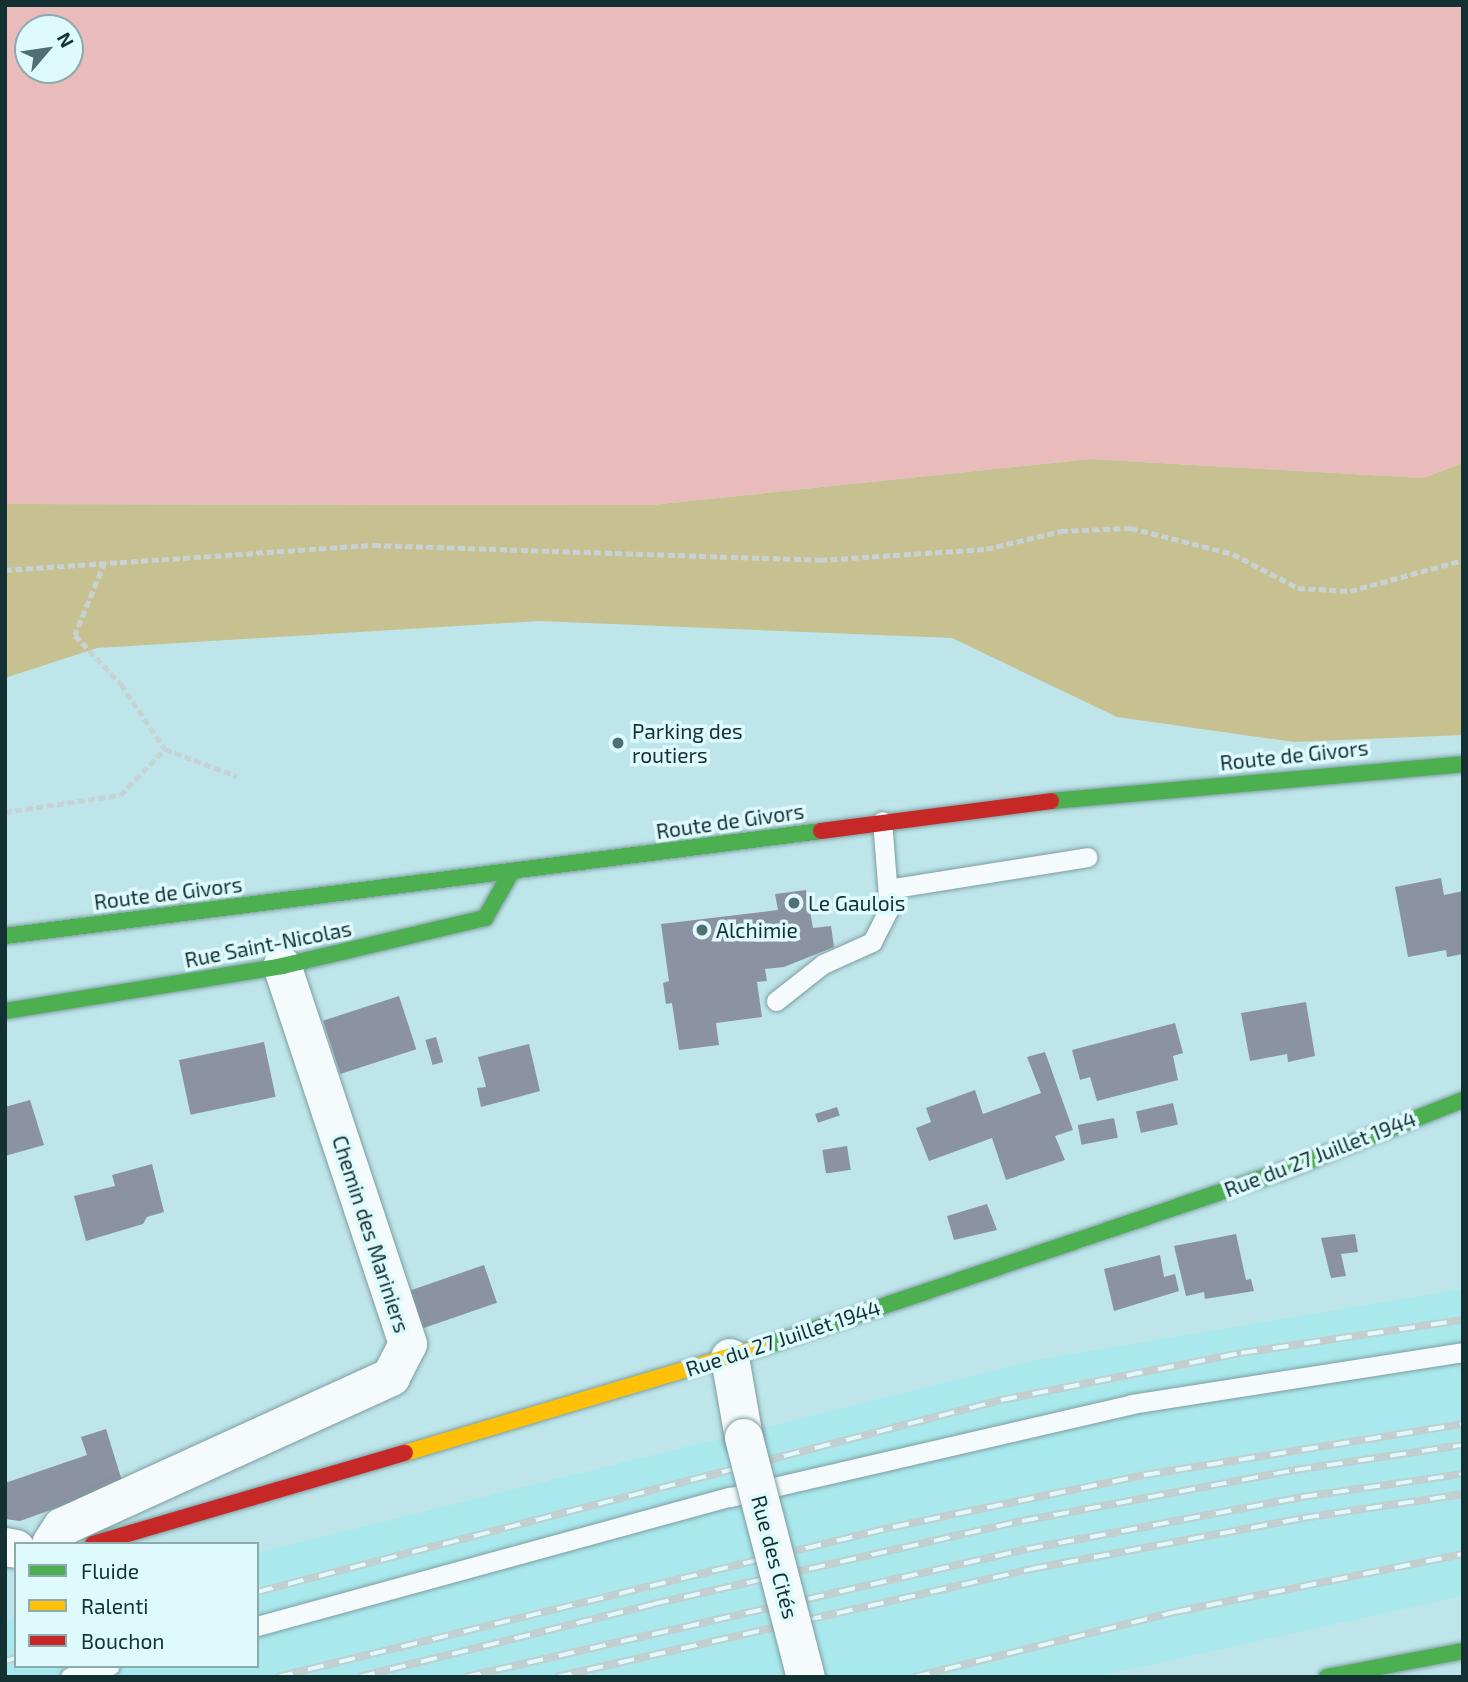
<!DOCTYPE html>
<meta charset="utf-8">
<style>
body{margin:0}
#map{position:relative;width:1468px;height:1682px;overflow:hidden;background:#bee6ea;font-family:"Exo 2",sans-serif}
div>[style]{position:absolute}
.built>*{inset:0;background:#a9e9ee}
.forest>*{inset:0;background:#c7c090}
.water>*{inset:0;background:#e9bbba}
.building>*{inset:0;background:#8b92a1;transform-origin:0 0}
.path>*{height:4.5px;margin-top:-2.25px;transform-origin:0;background:repeating-linear-gradient(90deg,#c6d2d4 0 7px,transparent 0 10.5px)}
.roads{filter:drop-shadow(0 0 2px #7e9da0) drop-shadow(0 0 2px #7e9da0)}
.lane>*{height:19px;margin:-9.5px;padding:0 9.5px;transform-origin:9.5px;border-radius:9.5px;background:#f5fbfc}
.street>*{height:38px;margin:-19px;padding:0 19px;transform-origin:19px;border-radius:19px;background:#f5fbfc}
.fast>*{height:16px;margin:-8px;padding:0 8px;transform-origin:8px;border-radius:8px;background:#4caf50}
.slow>*{height:16px;margin:-8px;padding:0 8px;transform-origin:8px;border-radius:8px;background:#ffc107}
.jam>*{height:16px;margin:-8px;padding:0 8px;transform-origin:8px;border-radius:8px;background:#c62828}
.rail>*{height:8px;margin-top:-4px;transform-origin:0;background:repeating-linear-gradient(90deg,#dffafc 0 16px,#c2cecf 0 32px);box-sizing:border-box;border-block:2px solid #c2cecf}
.bridges{filter:drop-shadow(0 0 2px #7e9da0) drop-shadow(0 0 2px #7e9da0)}
.street-bridge>*{height:38px;margin:-19px;padding:0 19px;transform-origin:19px;border-radius:19px;background:#f5fbfc}
.dots>*{width:19px;height:19px;translate:-50% -50%;box-sizing:border-box;border:4px solid #dffafc;border-radius:50%}
span{translate:-50% -50%;white-space:nowrap;text-align:center;line-height:1.15;-webkit-text-stroke:7px #dffafc;paint-order:stroke}
.poi-label{font-size:21px;color:#133133}
.left{translate:0 -50%;text-align:left}
.street-label{font-size:21px;color:#133133}
.frame{position:absolute;inset:0;border:7px solid #133133;pointer-events:none}
.legend{position:absolute;left:14px;top:1542px;width:245px;height:126px;box-sizing:border-box;background:#dffafc;border:2px solid #8daaac;margin:0;padding:9px 12px;list-style:none;font-size:21px;color:#133133}
.legend li{display:flex;align-items:center;gap:14px;height:35px}
.legend b{width:35px;border:2px solid #8daaac}
.north{position:absolute;left:14px;top:14px;width:70px;height:70px;box-sizing:border-box;background:#dffafc;border:2px solid #8daaac;border-radius:50%;rotate:61deg;font-size:19px;font-weight:700;line-height:28px;text-align:center;color:#133133}
.north::after{content:'';display:block;margin:auto;width:24px;height:32px;background:#4f7073;clip-path:polygon(50% 0,100% 100%,50% 72%,0 100%)}
</style>
<div id="map">
<div class="built">
<i style="clip-path:polygon(1463px 1289px,1463px 1596px,1095px 1677px,5px 1677px,5px 1621px,16px 1618px,16px 1666px,257px 1666px,257px 1553px,1036px 1360px)"></i>
</div>
<div class="forest">
<i style="clip-path:polygon(1090px 459px,1423px 478px,1463px 463px,1463px 735px,1294px 742px,1117px 717px,952px 638px,539px 621px,97px 648px,5px 678px,5px 504px,651px 505px)"></i>
</div>
<div class="water">
<i style="clip-path:polygon(evenodd,5px 5px,1463px 5px,1463px 463px,1423px 478px,1090px 459px,651px 505px,5px 504px,5px 5px,28px 28px,70px 28px,70px 70px,28px 70px,28px 28px)"></i>
</div>
<div class="building">
<i style="clip-path:polygon(1441px 878px,1444px 895px,1463px 891px,1463px 954px,1447px 957px,1446px 950px,1408px 957px,1395px 887px)"></i>
<i style="clip-path:polygon(806px 890px,813px 928px,831px 926px,834px 947px,784px 967px,765px 969px,767px 981px,757px 982px,762px 1017px,716px 1023px,719px 1045px,679px 1050px,672px 1003px,666px 1004px,663px 983px,669px 981px,661px 924px,778px 910px,775px 894px)"></i>
<i style="left:399px;top:996px;width:56px;height:80px;rotate:72deg"></i>
<i style="clip-path:polygon(1306px 1002px,1315px 1056px,1288px 1062px,1287px 1054px,1250px 1061px,1241px 1013px)"></i>
<i style="clip-path:polygon(1175px 1023px,1183px 1053px,1173px 1056px,1178px 1080px,1097px 1101px,1090px 1077px,1080px 1080px,1072px 1050px)"></i>
<i style="left:436px;top:1037px;width:26px;height:11px;rotate:74deg"></i>
<i style="left:264px;top:1042px;width:56px;height:87px;rotate:78deg"></i>
<i style="clip-path:polygon(529px 1044px,540px 1091px,481px 1107px,477px 1088px,486px 1087px,478px 1057px)"></i>
<i style="clip-path:polygon(1045px 1052px,1073px 1130px,1055px 1136px,1065px 1160px,1006px 1180px,992px 1138px,929px 1161px,916px 1128px,931px 1122px,926px 1108px,975px 1090px,983px 1114px,1041px 1093px,1027px 1057px)"></i>
<i style="clip-path:polygon(30px 1100px,44px 1145px,5px 1156px,5px 1107px)"></i>
<i style="left:1173px;top:1103px;width:22px;height:38px;rotate:77deg"></i>
<i style="left:837px;top:1107px;width:9px;height:23px;rotate:72deg"></i>
<i style="left:1114px;top:1118px;width:20px;height:37px;rotate:79deg"></i>
<i style="left:847px;top:1146px;width:24px;height:25px;rotate:81deg"></i>
<i style="clip-path:polygon(152px 1164px,164px 1212px,147px 1217px,143px 1224px,86px 1241px,74px 1196px,115px 1186px,112px 1175px)"></i>
<i style="clip-path:polygon(987px 1204px,997px 1230px,954px 1240px,947px 1216px)"></i>
<i style="clip-path:polygon(1236px 1234px,1246px 1280px,1251px 1279px,1254px 1291px,1205px 1299px,1204px 1292px,1186px 1296px,1174px 1246px)"></i>
<i style="clip-path:polygon(1355px 1234px,1358px 1252px,1341px 1254px,1346px 1276px,1331px 1278px,1321px 1238px)"></i>
<i style="clip-path:polygon(1160px 1255px,1164px 1277px,1175px 1274px,1179px 1291px,1114px 1311px,1104px 1269px)"></i>
<i style="left:484px;top:1265px;width:40px;height:82px;rotate:71deg"></i>
<i style="clip-path:polygon(106px 1429px,123px 1484px,20px 1521px,5px 1519px,5px 1483px,87px 1455px,81px 1437px)"></i>
</div>
<div class="path">
<i style="left:105px;top:562px;width:79px;rotate:112.3deg"></i>
<i style="left:75px;top:635px;width:67px;rotate:46.8deg"></i>
<i style="left:121px;top:684px;width:78px;rotate:55.9deg"></i>
<i style="left:165px;top:749px;width:77px;rotate:20.6deg"></i>
<i style="left:5px;top:570px;width:370px;rotate:-3.9deg"></i>
<i style="left:374px;top:545px;width:446px;rotate:1.9deg"></i>
<i style="left:820px;top:560px;width:166px;rotate:-3.8deg"></i>
<i style="left:986px;top:549px;width:77px;rotate:-13.5deg"></i>
<i style="left:1061px;top:531px;width:70px;rotate:-2.5deg"></i>
<i style="left:1131px;top:528px;width:105px;rotate:14.3deg"></i>
<i style="left:1233px;top:554px;width:73px;rotate:27.6deg"></i>
<i style="left:1298px;top:588px;width:52px;rotate:3.3deg"></i>
<i style="left:1350px;top:591px;width:117px;rotate:-15.3deg"></i>
<i style="left:5px;top:812px;width:116px;rotate:-8.4deg"></i>
<i style="left:120px;top:795px;width:64px;rotate:-45.6deg"></i>
</div>
<div class="roads">
<div class="lane">
<i style="left:888px;top:889px;width:202px;rotate:-9.1deg"></i>
<i style="left:776px;top:1001px;width:60px;rotate:-38.2deg"></i>
<i style="left:823px;top:964px;width:54px;rotate:-24.2deg"></i>
<i style="left:872px;top:942px;width:37px;rotate:-63deg"></i>
<i style="left:889px;top:909px;width:88px;rotate:-94.5deg"></i>
<i style="left:257px;top:1626px;width:490px;rotate:-15.3deg"></i>
<i style="left:730px;top:1497px;width:413px;rotate:-13deg"></i>
<i style="left:1132px;top:1404px;width:335px;rotate:-8.9deg"></i>
<i style="left:70px;top:1677px;width:41px;rotate:-15.8deg"></i>
</div>
<div class="street">
<i style="left:730px;top:1358px;width:81px;rotate:80.1deg"></i>
<i style="left:51px;top:1544px;width:20px;rotate:-57deg"></i>
<i style="left:62px;top:1527px;width:362px;rotate:-24.5deg"></i>
<i style="left:391px;top:1377px;width:37px;rotate:-63deg"></i>
<i style="left:408px;top:1344px;width:398px;rotate:-108.4deg"></i>
<i style="left:5px;top:1547px;width:11px;rotate:10deg"></i>
</div>
<div class="fast">
<i style="left:1051px;top:801px;width:414px;rotate:-5.1deg"></i>
<i style="left:5px;top:936px;width:823px;rotate:-7.33deg"></i>
<i style="left:5px;top:1011px;width:281px;rotate:-9.2deg"></i>
<i style="left:282px;top:966px;width:209px;rotate:-13.3deg"></i>
<i style="left:485px;top:918px;width:52px;rotate:-60deg"></i>
<i style="left:765px;top:1346px;width:544px;rotate:-18.67deg"></i>
<i style="left:1280px;top:1172px;width:197px;rotate:-21.5deg"></i>
<i style="left:1327px;top:1677px;width:138px;rotate:-10.8deg"></i>
</div>
<div class="slow">
<i style="left:405px;top:1453px;width:376px;rotate:-16.6deg"></i>
</div>
<div class="jam">
<i style="left:821px;top:831px;width:232px;rotate:-7.4deg"></i>
<i style="left:93px;top:1544px;width:325px;rotate:-16.3deg"></i>
</div>
</div>
<div class="rail">
<i style="left:257px;top:1592px;width:768px;rotate:-14.47deg"></i>
<i style="left:1001px;top:1400px;width:245px;rotate:-11.1deg"></i>
<i style="left:1241px;top:1353px;width:224px;rotate:-8.5deg"></i>
<i style="left:5px;top:1661px;width:11px;rotate:-15deg"></i>
<i style="left:277px;top:1677px;width:634px;rotate:-13.69deg"></i>
<i style="left:893px;top:1527px;width:256px;rotate:-11.7deg"></i>
<i style="left:1144px;top:1475px;width:323px;rotate:-9.1deg"></i>
<i style="left:359px;top:1677px;width:303px;rotate:-13.9deg"></i>
<i style="left:653px;top:1604px;width:378px;rotate:-12.7deg"></i>
<i style="left:1022px;top:1521px;width:278px;rotate:-10.6deg"></i>
<i style="left:1295px;top:1470px;width:170px;rotate:-8.5deg"></i>
<i style="left:465px;top:1677px;width:576px;rotate:-12.83deg"></i>
<i style="left:1027px;top:1549px;width:279px;rotate:-10.7deg"></i>
<i style="left:1301px;top:1497px;width:164px;rotate:-8.1deg"></i>
<i style="left:556px;top:1677px;width:487px;rotate:-12.8deg"></i>
<i style="left:1031px;top:1569px;width:277px;rotate:-10.6deg"></i>
<i style="left:1303px;top:1518px;width:162px;rotate:-8.5deg"></i>
<i style="left:914px;top:1677px;width:269px;rotate:-14deg"></i>
<i style="left:1175px;top:1612px;width:294px;rotate:-11.4deg"></i>
</div>
<div class="bridges">
<div class="street-bridge">
<i style="left:744px;top:1438px;width:247px;rotate:75.5deg"></i>
</div>
</div>
<div class="dots">
<i style="left:618px;top:743px;background:#4f7073"></i>
<i style="left:794px;top:903px;background:#4f7073"></i>
<i style="left:702px;top:930px;background:#4f7073"></i>
</div>
<div class="poi-label">
<span class="left" style="left:632px;top:743px">Parking des<br>routiers</span>
<span class="left" style="left:808px;top:903px">Le Gaulois</span>
<span class="left" style="left:716px;top:930px">Alchimie</span>
</div>
<div class="street-label">
<span style="left:1294px;top:755px;rotate:-6deg">Route de Givors</span>
<span style="left:730px;top:821px;rotate:-8deg">Route de Givors</span>
<span style="left:168px;top:893px;rotate:-7deg">Route de Givors</span>
<span style="left:268px;top:944px;rotate:-11deg">Rue Saint-Nicolas</span>
<span style="left:1320px;top:1154px;rotate:-21deg">Rue du 27 Juillet 1944</span>
<span style="left:371px;top:1234px;rotate:72deg">Chemin des Mariniers</span>
<span style="left:783px;top:1338px;rotate:-18deg">Rue du 27 Juillet 1944</span>
<span style="left:775px;top:1557px;rotate:75deg">Rue des Cités</span>
</div>
<div class="frame"></div>
<ul class="legend">
<li><b style="height:9px;background:#4caf50"></b>Fluide</li>
<li><b style="height:9px;background:#ffc107"></b>Ralenti</li>
<li><b style="height:9px;background:#c62828"></b>Bouchon</li>
</ul>
<div class="north">N</div>
</div>
